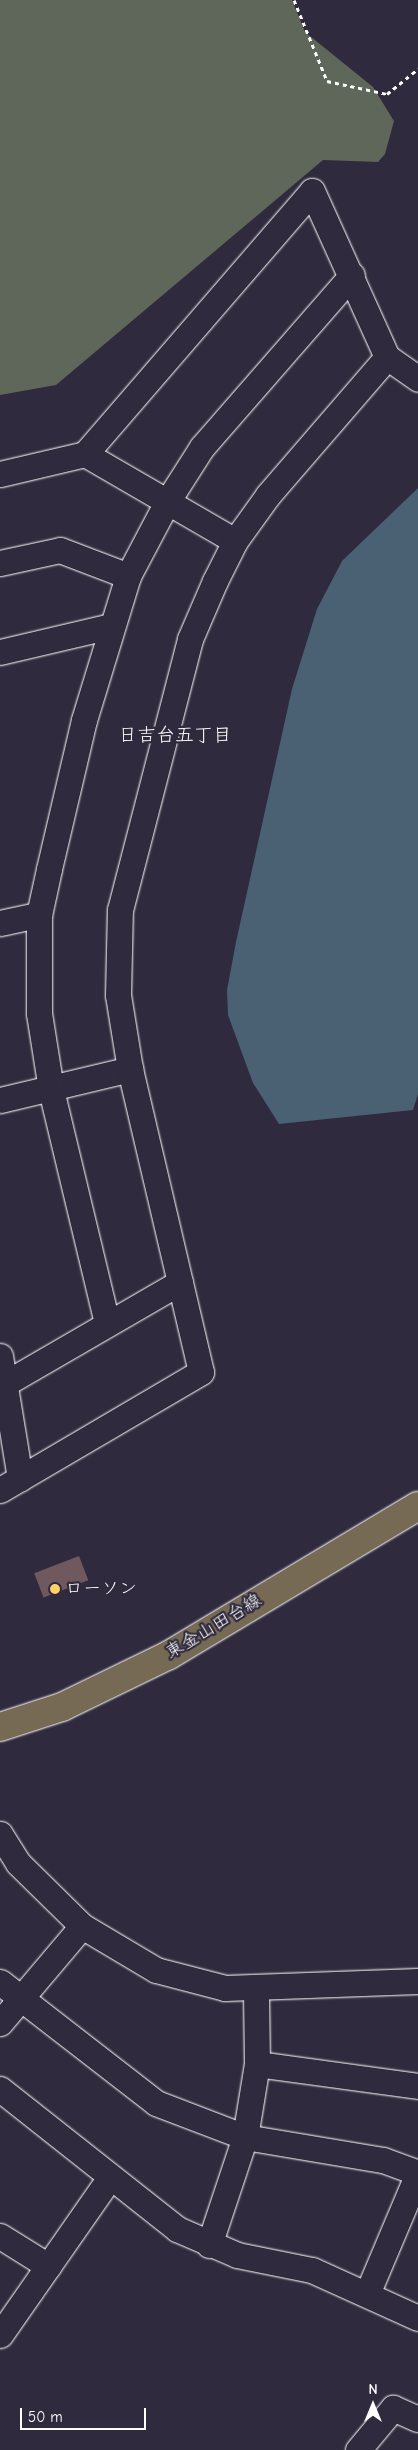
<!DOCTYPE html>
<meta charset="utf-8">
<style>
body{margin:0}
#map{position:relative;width:418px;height:2450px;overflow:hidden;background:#2f2a3d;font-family:"Comic Neue","Klee One",sans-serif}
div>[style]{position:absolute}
.green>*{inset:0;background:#5e675a}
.water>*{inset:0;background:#496173}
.building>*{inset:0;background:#6f595e;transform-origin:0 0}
.path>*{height:3px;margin-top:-1.5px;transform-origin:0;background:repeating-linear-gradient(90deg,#fff 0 4px,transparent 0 8px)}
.roads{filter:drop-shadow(0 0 1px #fff) drop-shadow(0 0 1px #fff)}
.minor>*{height:25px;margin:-12.5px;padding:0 12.5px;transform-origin:12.5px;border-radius:12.5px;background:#2f2a3d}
.major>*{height:28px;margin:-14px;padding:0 14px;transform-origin:14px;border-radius:14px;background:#766a55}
.dots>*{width:14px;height:14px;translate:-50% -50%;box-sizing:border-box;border:2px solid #2f2a3d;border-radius:50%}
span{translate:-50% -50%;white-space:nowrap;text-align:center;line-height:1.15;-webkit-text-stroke:4.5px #2f2a3d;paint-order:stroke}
.poi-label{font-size:18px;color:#fff}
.left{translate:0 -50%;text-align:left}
.street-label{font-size:18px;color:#fff}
.neighbourhood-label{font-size:19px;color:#fff}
.north{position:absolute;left:348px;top:2380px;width:50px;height:50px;-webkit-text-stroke:4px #2f2a3d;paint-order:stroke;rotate:0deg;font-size:14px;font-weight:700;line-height:20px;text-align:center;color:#fff}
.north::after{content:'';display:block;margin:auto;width:18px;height:22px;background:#fff;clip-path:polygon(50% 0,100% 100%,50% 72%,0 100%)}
.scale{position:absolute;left:20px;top:2408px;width:126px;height:22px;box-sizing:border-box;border:2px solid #fff;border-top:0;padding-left:6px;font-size:15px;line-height:18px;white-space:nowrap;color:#fff;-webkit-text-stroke:4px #2f2a3d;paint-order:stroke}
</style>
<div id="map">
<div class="green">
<i style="clip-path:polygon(0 0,292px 0,305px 32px,373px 87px,394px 121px,385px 154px,378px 162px,323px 160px,56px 385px,0 395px)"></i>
</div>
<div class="water">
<i style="clip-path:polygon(418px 488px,418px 1094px,413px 1110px,279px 1124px,253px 1083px,228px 1015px,227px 990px,236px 942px,292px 689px,317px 609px,342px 561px)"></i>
</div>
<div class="building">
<i style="left:79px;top:1556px;width:26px;height:48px;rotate:69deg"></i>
</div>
<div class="path">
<i style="left:294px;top:0;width:87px;rotate:67.8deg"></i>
<i style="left:327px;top:81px;width:61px;rotate:12.2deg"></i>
<i style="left:387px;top:94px;width:40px;rotate:-39deg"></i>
</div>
<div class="roads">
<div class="minor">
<i style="left:85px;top:454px;width:173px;rotate:30.1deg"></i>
<i style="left:0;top:474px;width:87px;rotate:-13.2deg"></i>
<i style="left:85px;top:454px;width:347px;rotate:-49.2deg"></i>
<i style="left:312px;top:191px;width:182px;rotate:65.7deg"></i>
<i style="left:387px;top:357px;width:38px;rotate:35deg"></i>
<i style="left:0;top:563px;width:61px;rotate:-12.2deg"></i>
<i style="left:60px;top:550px;width:73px;rotate:20.9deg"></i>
<i style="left:0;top:652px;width:114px;rotate:-13.2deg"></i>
<i style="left:0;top:923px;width:40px;rotate:-12deg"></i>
<i style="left:0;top:1100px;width:134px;rotate:-13.4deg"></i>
<i style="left:107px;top:1323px;width:241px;rotate:-103.5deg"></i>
<i style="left:51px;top:1089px;width:77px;rotate:-99deg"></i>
<i style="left:39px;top:1013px;width:98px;rotate:-90deg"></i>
<i style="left:39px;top:915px;width:47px;rotate:-77.7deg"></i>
<i style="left:49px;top:869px;width:153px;rotate:-76.8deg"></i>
<i style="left:84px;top:720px;width:151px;rotate:-73deg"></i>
<i style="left:128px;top:576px;width:84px;rotate:-62.2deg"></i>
<i style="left:167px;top:502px;width:65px;rotate:-57.5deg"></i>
<i style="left:202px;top:447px;width:228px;rotate:-48.9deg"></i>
<i style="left:0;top:1356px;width:124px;rotate:80.7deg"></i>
<i style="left:6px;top:1383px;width:201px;rotate:-30.1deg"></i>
<i style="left:0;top:1490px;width:233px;rotate:-30.4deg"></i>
<i style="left:201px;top:1372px;width:311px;rotate:-103.2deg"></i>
<i style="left:130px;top:1069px;width:75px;rotate:-99.2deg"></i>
<i style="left:118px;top:995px;width:85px;rotate:-88.7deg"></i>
<i style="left:120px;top:910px;width:280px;rotate:-75.5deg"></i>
<i style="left:190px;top:639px;width:63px;rotate:-66.7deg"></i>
<i style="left:215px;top:581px;width:45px;rotate:-63.4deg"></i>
<i style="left:235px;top:541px;width:57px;rotate:-54.3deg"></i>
<i style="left:268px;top:495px;width:182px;rotate:-49.2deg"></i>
<i style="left:0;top:1834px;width:34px;rotate:58deg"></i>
<i style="left:18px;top:1863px;width:90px;rotate:44.5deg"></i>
<i style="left:82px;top:1926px;width:86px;rotate:30.7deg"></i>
<i style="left:156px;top:1970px;width:71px;rotate:14.6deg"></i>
<i style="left:225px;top:1988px;width:193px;rotate:-2.1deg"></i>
<i style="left:0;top:1982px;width:197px;rotate:37.8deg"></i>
<i style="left:156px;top:2103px;width:95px;rotate:20.9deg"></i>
<i style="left:245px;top:2137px;width:140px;rotate:9.5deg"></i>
<i style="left:383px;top:2160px;width:37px;rotate:20deg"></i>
<i style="left:0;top:2023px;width:127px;rotate:-49.8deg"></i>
<i style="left:257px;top:2064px;width:162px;rotate:7.8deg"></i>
<i style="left:0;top:2089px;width:226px;rotate:38.3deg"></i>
<i style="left:177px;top:2229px;width:65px;rotate:23.4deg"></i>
<i style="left:237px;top:2255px;width:76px;rotate:11.3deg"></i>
<i style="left:312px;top:2270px;width:116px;rotate:24.4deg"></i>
<i style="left:0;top:2236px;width:57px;rotate:32deg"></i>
<i style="left:209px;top:2245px;width:114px;rotate:-71.6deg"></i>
<i style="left:245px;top:2137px;width:74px;rotate:-80.7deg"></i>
<i style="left:257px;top:2064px;width:76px;rotate:-90.8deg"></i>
<i style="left:367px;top:2294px;width:131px;rotate:-67.1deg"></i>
<i style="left:0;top:2335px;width:190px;rotate:-55.1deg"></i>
<i style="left:358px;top:2450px;width:55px;rotate:-50.2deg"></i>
<i style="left:393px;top:2408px;width:27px;rotate:24deg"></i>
</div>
<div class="major">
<i style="left:0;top:1727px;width:65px;rotate:-17.9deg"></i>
<i style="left:62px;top:1707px;width:119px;rotate:-25.9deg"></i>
<i style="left:169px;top:1655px;width:290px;rotate:-30.9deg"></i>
</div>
</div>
<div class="dots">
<i style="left:55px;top:1589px;background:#ffd166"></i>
</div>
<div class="poi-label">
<span class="left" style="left:65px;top:1589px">ローソン</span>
</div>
<div class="street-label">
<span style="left:214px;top:1627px;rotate:-31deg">東金山田台線</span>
</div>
<div class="neighbourhood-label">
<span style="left:175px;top:736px">日吉台五丁目</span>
</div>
<div class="north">N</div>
<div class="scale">50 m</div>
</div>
